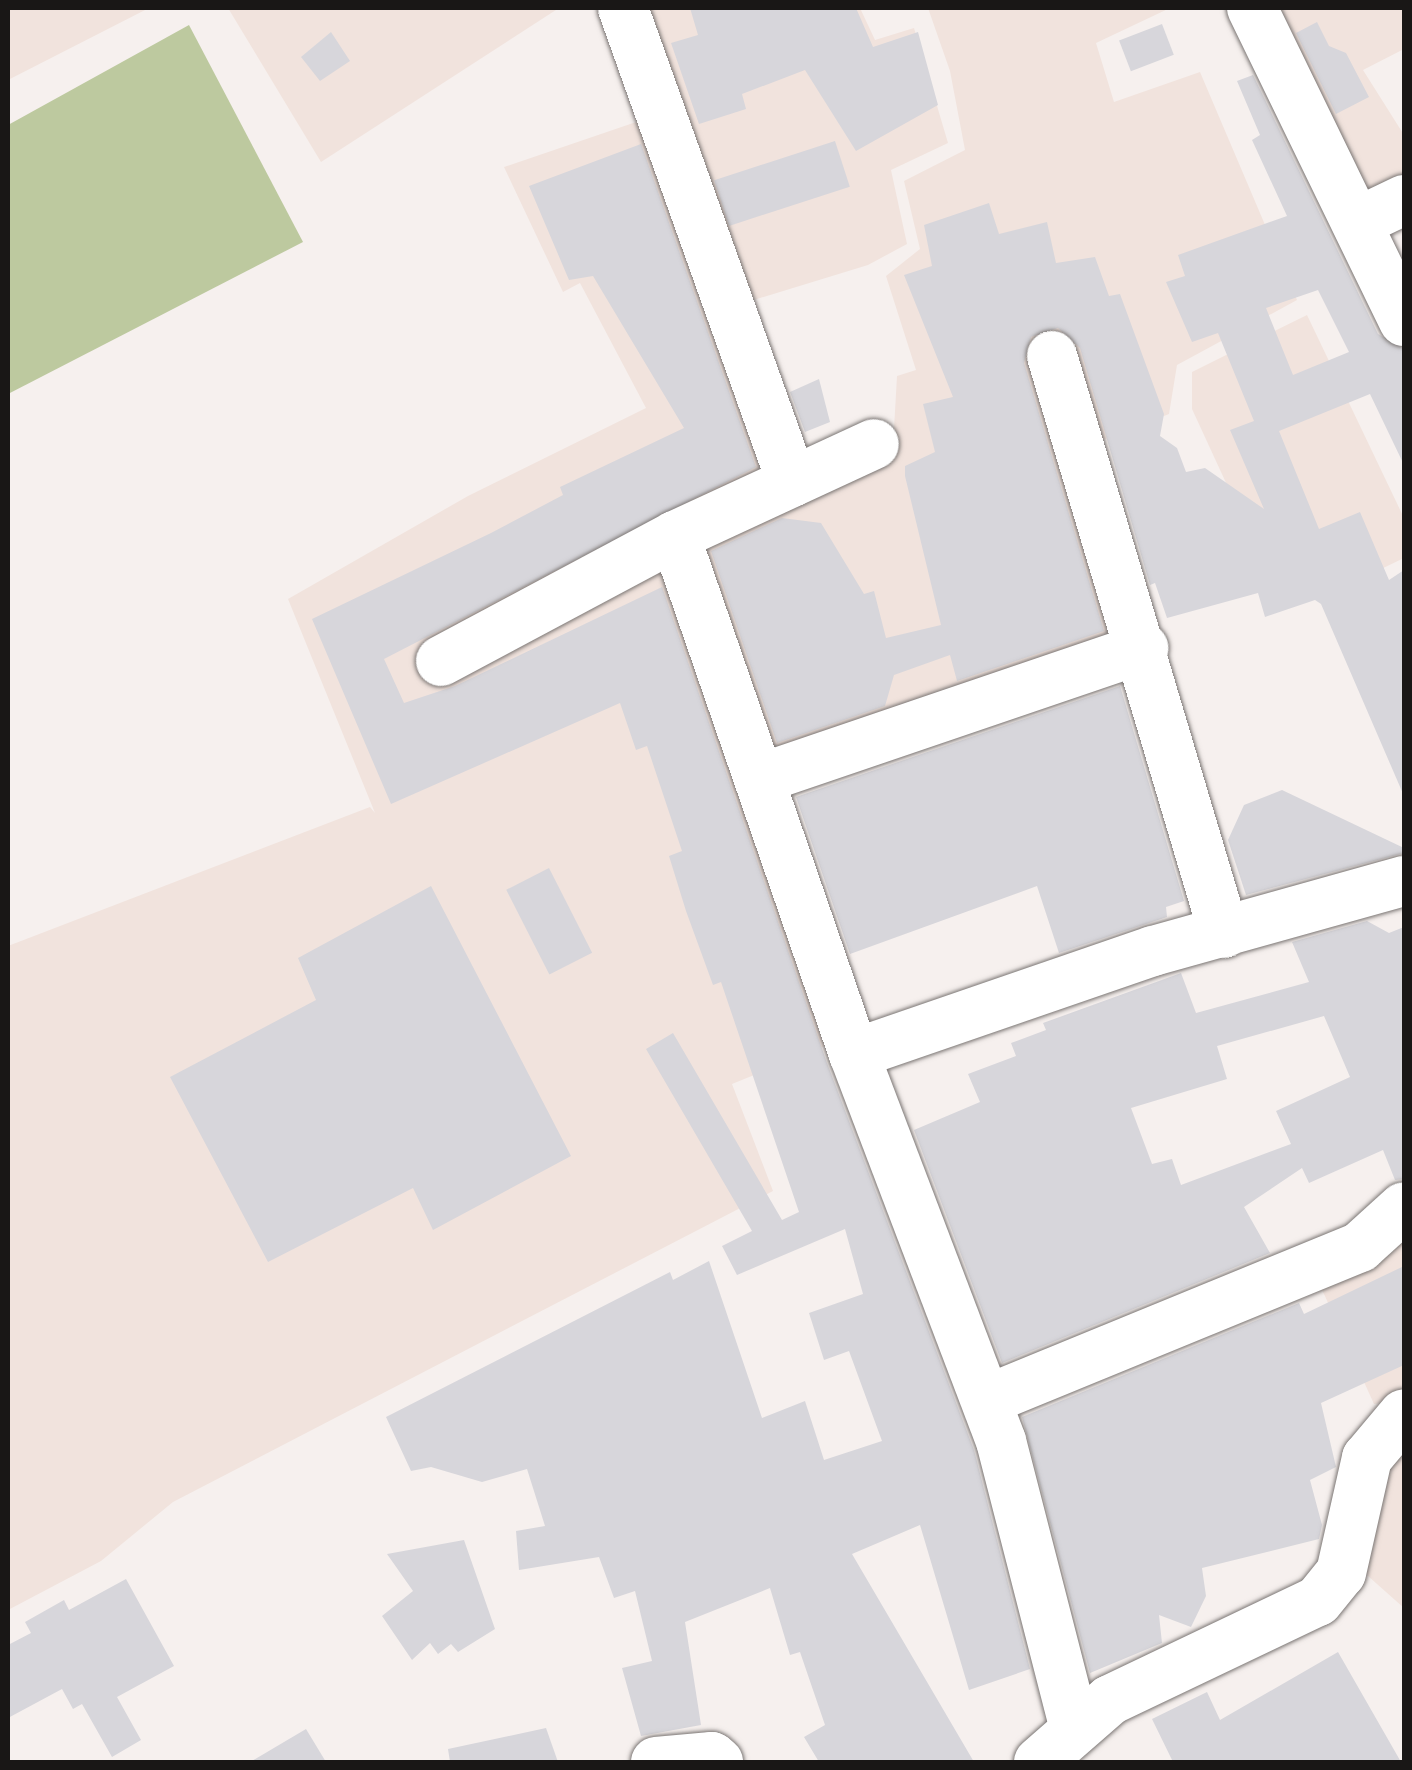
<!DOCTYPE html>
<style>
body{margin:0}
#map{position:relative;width:1412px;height:1770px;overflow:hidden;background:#f6f0ee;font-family:"Source Serif 4",serif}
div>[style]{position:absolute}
.built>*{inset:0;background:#f1e3dd}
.green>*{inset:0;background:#bdc99f}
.building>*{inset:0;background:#d7d6db;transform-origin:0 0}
.roads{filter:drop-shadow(0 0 2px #7a7573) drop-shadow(0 0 2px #7a7573)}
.minor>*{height:50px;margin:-25px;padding:0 25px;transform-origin:25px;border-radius:25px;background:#fff}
span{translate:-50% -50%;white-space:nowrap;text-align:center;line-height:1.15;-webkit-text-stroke:9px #f6f0ee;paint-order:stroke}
.frame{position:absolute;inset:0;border:10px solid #191716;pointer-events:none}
</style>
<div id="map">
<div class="built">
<i style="clip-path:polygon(8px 8px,149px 8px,8px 80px)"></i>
<i style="clip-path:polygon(228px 8px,559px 8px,321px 162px)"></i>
<i style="clip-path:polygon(634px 8px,860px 8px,875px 40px,914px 28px,948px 143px,891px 170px,907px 244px,868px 265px,734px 306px)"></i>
<i style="clip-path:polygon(928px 8px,1170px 8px,1096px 43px,1114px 102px,1200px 72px,1297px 300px,1177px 365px,1169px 414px,1098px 442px,1129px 645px,768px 765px,686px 542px,893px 446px,897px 376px,916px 370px,886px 276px,920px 249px,904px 181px,965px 150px,950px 71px)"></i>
<i style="clip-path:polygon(1260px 8px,1404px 8px,1404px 49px,1363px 70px,1404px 135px,1404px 187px,1365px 205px)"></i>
<i style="clip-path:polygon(642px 120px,772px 478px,671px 555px,835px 1042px,732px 1084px,773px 1191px,173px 1502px,101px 1561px,8px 1610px,8px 946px,370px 807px,375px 813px,288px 599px,468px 496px,646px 408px,580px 283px,563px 292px,504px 167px)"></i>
<i style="clip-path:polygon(1307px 315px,1404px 518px,1404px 558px,1321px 598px,1239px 511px,1192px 409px,1192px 372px)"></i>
<i style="clip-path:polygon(1404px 1219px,1404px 1400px,1374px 1404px,1319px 1283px)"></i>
<i style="clip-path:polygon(1404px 1427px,1404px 1608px,1359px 1568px,1380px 1459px)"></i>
</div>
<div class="green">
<i style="clip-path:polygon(189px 25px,303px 242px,8px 394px,8px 125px)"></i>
</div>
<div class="building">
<i style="clip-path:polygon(690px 8px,856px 8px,873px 47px,918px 32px,938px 105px,856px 151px,805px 70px,742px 94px,746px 109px,699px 124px,671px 43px,698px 35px)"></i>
<i style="clip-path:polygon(1317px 22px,1329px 46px,1346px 53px,1369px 97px,1336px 114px,1296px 33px)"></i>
<i style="left:1162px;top:24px;width:33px;height:46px;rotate:69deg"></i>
<i style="clip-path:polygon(331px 32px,350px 61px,320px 81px,301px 57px)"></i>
<i style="clip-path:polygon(evenodd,1253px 75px,1378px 334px,1404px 349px,1404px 465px,1370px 394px,1279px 431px,1319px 529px,1360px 512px,1389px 580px,1404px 570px,1404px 796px,1321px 604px,1315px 600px,1265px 617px,1258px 593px,1167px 618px,1155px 583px,1150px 585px,1080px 348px,1058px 328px,1031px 337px,1024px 363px,1104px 631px,957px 681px,950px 655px,894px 675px,885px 706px,777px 743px,711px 551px,782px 518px,821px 523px,864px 594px,874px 591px,886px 638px,941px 625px,905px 476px,905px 466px,935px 452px,923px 404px,953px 397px,904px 275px,932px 266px,924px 225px,989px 203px,999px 234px,1047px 222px,1056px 263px,1095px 257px,1109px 296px,1120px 294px,1164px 414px,1160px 436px,1177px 448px,1186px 472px,1205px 468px,1264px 509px,1230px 430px,1254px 421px,1218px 333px,1192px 342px,1166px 282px,1185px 276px,1178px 255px,1287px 216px,1252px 140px,1260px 135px,1237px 81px,1253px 75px,1318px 290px,1349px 352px,1293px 375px,1266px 308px,1318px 290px)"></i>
<i style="left:835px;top:141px;width:48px;height:127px;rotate:72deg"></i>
<i style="clip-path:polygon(641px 144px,756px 467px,384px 659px,404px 703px,455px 686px,662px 587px,827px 1063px,974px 1450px,1030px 1669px,969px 1690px,920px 1525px,852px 1554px,974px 1762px,819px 1762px,804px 1737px,825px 1725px,800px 1652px,790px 1655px,770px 1588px,685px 1622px,701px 1725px,641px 1736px,622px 1668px,652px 1661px,635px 1591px,614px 1598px,599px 1557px,519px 1570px,516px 1531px,545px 1526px,527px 1469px,482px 1482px,431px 1467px,411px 1471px,386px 1417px,670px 1272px,673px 1280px,709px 1261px,762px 1418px,805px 1401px,824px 1460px,882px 1441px,849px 1351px,824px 1360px,809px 1313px,863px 1294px,845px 1229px,737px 1275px,722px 1246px,752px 1231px,646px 1049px,673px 1033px,782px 1220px,799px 1212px,721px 982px,713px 985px,686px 911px,669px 856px,682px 851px,647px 746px,636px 750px,620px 703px,391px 804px,312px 619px,491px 533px,563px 495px,560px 487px,684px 428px,593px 276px,569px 280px,529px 186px)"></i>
<i style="clip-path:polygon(819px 379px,830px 422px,805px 432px,790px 392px)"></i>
<i style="clip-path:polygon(1120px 686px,1184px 901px,1166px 907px,1167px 917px,1059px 953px,1037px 886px,850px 954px,796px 797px)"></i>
<i style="clip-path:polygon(1282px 790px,1404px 848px,1404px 853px,1246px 895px,1228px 840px,1244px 805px)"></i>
<i style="left:549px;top:868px;width:95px;height:48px;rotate:63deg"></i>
<i style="clip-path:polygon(431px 886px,571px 1156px,433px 1230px,413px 1188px,268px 1262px,170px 1077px,316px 1000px,298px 958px)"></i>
<i style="clip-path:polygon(evenodd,1367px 921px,1389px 933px,1404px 927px,1404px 1179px,1395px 1180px,1383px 1150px,1309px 1183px,1302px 1168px,1244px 1207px,1270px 1253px,1002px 1363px,914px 1130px,980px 1102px,968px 1074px,1016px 1056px,1011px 1043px,1046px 1030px,1043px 1023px,1181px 973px,1196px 1013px,1309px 982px,1292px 942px,1367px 921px,1324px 1016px,1350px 1077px,1276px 1111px,1291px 1144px,1181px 1185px,1172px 1159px,1152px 1164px,1131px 1108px,1227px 1079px,1217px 1046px,1324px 1016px)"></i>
<i style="clip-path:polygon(1404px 1266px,1404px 1365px,1321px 1403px,1336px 1467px,1310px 1480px,1322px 1525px,1319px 1539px,1202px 1568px,1206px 1596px,1191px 1627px,1159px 1615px,1162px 1643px,1090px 1673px,1022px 1417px,1299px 1303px,1304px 1314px)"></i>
<i style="clip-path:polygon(464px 1540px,495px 1629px,458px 1652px,451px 1644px,438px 1654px,430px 1643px,412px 1660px,382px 1616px,413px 1591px,387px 1554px)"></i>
<i style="clip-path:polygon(126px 1579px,174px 1666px,117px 1697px,141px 1740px,112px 1757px,82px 1704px,73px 1709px,62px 1689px,8px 1718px,8px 1645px,31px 1633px,25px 1622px,64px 1600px,69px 1610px)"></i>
<i style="clip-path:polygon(1338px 1652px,1401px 1762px,1173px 1762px,1152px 1719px,1207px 1692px,1220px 1720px)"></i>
<i style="clip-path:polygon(546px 1728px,558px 1762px,450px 1762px,448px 1749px)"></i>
<i style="clip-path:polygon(306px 1729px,326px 1762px,250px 1762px)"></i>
</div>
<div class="roads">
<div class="minor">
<i style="left:623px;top:8px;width:503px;rotate:70.38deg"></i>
<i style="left:1252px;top:8px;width:348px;rotate:64.1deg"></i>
<i style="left:1358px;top:222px;width:51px;rotate:-25.6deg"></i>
<i style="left:1052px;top:356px;width:602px;rotate:73.4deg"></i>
<i style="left:675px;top:536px;width:548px;rotate:70.94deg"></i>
<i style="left:854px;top:1054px;width:414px;rotate:69.2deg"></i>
<i style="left:1001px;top:1441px;width:294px;rotate:75.6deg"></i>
<i style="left:441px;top:661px;width:265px;rotate:-28.1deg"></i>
<i style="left:675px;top:536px;width:219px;rotate:-24.8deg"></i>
<i style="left:762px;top:778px;width:403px;rotate:-18.8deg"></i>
<i style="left:854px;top:1054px;width:316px;rotate:-19deg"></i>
<i style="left:1153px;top:951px;width:261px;rotate:-15.6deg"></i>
<i style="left:987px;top:1400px;width:403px;rotate:-22.3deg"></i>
<i style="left:1360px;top:1247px;width:59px;rotate:-42.3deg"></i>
<i style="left:656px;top:1762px;width:56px;rotate:-5.1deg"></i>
<i style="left:712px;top:1757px;width:8px;rotate:40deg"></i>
<i style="left:1039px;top:1762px;width:94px;rotate:-41.1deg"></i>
<i style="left:1110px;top:1700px;width:230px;rotate:-25.5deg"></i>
<i style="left:1318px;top:1601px;width:36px;rotate:-51deg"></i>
<i style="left:1341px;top:1573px;width:118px;rotate:-77.3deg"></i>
<i style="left:1367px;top:1458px;width:57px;rotate:-49.9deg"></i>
</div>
</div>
<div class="frame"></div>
</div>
